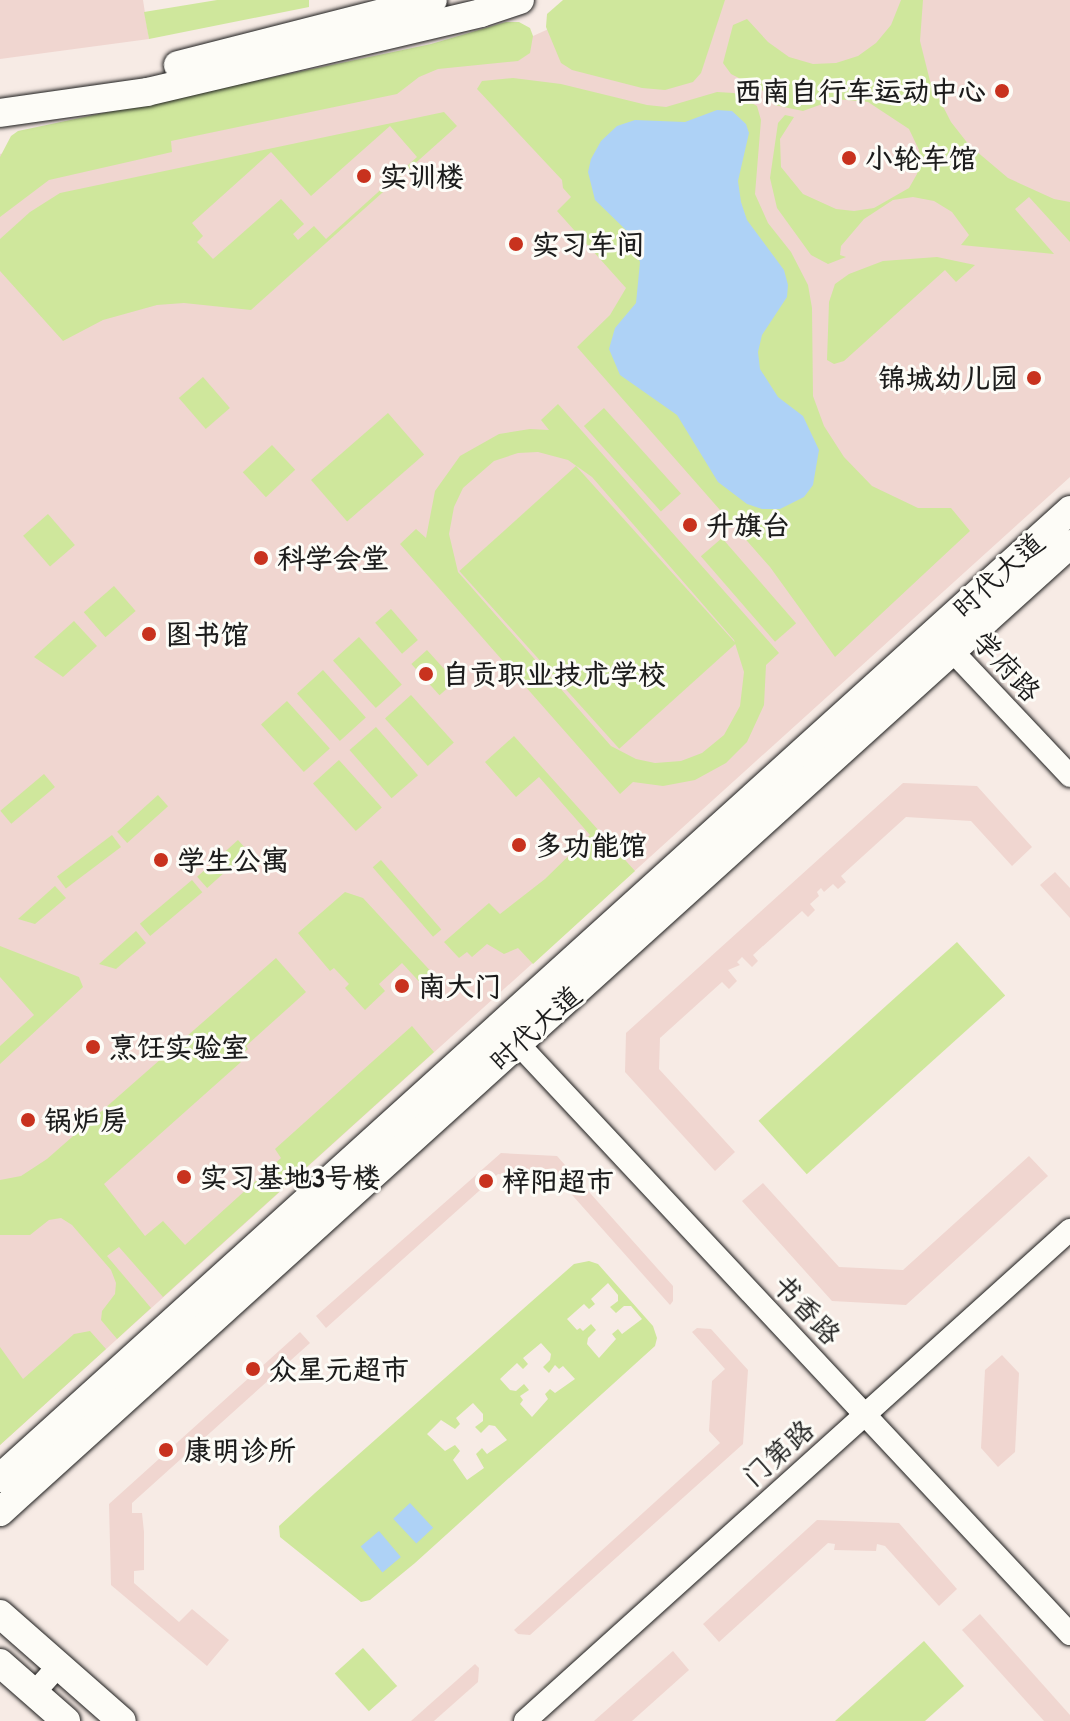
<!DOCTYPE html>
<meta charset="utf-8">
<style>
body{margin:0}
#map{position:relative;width:1070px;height:1721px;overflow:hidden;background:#f7ebe5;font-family:"Patrick Hand","LXGW WenKai TC",sans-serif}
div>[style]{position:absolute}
.built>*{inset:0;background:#f0d6d0}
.green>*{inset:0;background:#cfe79c;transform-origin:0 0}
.water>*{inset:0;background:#aed2f6;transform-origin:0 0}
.roads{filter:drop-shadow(0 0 2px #1c1c1c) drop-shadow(0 0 2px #1c1c1c)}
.minor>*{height:22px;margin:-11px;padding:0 11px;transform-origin:11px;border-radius:11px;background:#fdfcf7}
.major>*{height:28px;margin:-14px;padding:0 14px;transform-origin:14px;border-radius:14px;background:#fdfcf7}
.dots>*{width:22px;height:22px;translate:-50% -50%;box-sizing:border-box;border:4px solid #fdfcf7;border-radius:50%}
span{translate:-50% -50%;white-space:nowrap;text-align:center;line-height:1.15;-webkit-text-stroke:6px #fdfcf7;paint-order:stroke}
.poi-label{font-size:28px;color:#1c1c1c;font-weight:700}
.right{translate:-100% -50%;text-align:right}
.left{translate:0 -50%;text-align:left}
.street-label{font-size:28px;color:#1c1c1c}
</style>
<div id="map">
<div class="built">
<i style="clip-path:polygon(0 0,143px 0,149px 39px,0 59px)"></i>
<i style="clip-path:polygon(613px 0,1070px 0,1070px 477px,0 1445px,0 154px,252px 106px,439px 62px,533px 36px)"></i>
<i style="clip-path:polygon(903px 783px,977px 786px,1032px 847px,1012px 866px,971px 821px,906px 817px,841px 876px,846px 882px,838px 889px,833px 884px,824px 892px,821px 888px,817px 892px,819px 896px,810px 904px,815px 910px,808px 917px,802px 911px,753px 955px,758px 961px,752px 967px,742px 957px,737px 962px,740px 965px,728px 970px,737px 981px,729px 989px,722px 982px,660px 1038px,659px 1069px,735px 1152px,715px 1171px,625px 1072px,626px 1033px)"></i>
<i style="clip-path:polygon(1055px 872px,1070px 888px,1070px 918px,1040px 885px)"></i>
<i style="clip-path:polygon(501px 1153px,557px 1156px,673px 1286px,673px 1301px,670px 1305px,557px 1178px,542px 1178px,541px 1189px,512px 1187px,513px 1176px,498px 1174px,326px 1328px,316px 1316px)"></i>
<i style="clip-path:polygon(1029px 1156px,1048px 1176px,906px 1305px,832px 1301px,742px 1201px,763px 1183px,839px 1267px,903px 1270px)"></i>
<i style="clip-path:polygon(697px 1328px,711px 1329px,748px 1370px,743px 1444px,530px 1635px,518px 1634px,514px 1630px,720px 1443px,709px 1431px,712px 1381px,725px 1369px,692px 1332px)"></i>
<i style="clip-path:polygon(300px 1332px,310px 1343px,132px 1503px,132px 1513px,142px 1513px,144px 1532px,144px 1570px,134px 1571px,134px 1583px,179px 1622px,192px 1609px,229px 1640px,207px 1666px,111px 1585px,109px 1504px)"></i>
<i style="clip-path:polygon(1002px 1355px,1019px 1373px,1015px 1452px,998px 1467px,981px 1448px,985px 1370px)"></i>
<i style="clip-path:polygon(817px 1520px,899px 1523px,957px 1589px,939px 1606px,885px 1546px,877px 1544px,876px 1551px,834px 1550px,835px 1544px,828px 1543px,719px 1642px,703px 1624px)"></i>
<i style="clip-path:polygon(980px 1614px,1070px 1715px,1070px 1721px,1044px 1721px,962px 1630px)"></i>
<i style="clip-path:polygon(673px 1651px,689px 1670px,632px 1721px,594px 1721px)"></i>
<i style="clip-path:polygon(475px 1664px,479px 1668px,478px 1682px,434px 1721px,411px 1721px)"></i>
</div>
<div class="green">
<i style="clip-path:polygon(217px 0,309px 0,309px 7px,149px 39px,144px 12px)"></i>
<i style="clip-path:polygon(563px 0,725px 0,701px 73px,693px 82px,665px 90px,642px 88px,572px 70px,561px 63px,546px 27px,547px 14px)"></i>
<i style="clip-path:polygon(901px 0,923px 0,920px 41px,930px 81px,951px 122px,969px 145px,1008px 178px,1054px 199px,1070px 202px,1070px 242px,1029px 197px,1015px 209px,1054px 254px,961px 245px,969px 235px,952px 212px,934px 201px,913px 197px,893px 200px,864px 219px,841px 246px,840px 255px,846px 257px,828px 264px,811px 255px,777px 208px,770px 178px,778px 123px,785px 115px,794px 117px,780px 139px,781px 167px,803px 194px,836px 209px,854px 211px,874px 208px,909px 188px,917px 174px,919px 150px,909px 129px,868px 102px,836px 99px,803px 111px,774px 105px,762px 90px,731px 74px,723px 63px,733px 25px,747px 19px,768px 42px,789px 57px,813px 64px,836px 63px,858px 56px,876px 43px,891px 25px)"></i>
<i style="clip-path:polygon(506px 22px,519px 22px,530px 28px,533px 36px,530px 53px,518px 61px,438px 69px,419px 77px,397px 94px,171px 141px,172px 152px,49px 180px,0 217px,0 157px,11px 136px,18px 131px,431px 44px)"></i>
<i style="clip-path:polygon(513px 78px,561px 84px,647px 105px,666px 107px,717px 92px,734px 93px,757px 106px,761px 120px,755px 194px,768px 223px,791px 252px,808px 285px,812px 308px,813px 396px,824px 426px,844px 457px,872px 486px,918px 508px,951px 508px,970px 531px,835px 657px,770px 567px,577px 347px,610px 315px,626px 288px,557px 211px,571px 197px,563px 188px,562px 180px,477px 89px,482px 81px)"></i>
<i style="clip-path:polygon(evenodd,444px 112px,457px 126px,251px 310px,184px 303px,157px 305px,103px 320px,63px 341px,0 271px,0 239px,30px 212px,60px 193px,444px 112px,390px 126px,417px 157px,326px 239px,314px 226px,298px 240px,293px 234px,304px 224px,281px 199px,213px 259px,197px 242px,203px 236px,192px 223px,271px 152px,311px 196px,390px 126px)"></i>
<i style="clip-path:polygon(937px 257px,975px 265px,956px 282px,945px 270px,844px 361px,834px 364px,827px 360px,829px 302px,835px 284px,849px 274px,883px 261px)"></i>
<i style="left:203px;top:377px;width:41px;height:32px;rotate:49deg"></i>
<i style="clip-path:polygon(evenodd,558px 404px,779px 653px,766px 665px,764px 705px,747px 742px,726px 763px,695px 780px,663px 786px,633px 782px,620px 794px,400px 544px,416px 529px,426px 538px,435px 491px,460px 456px,499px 434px,530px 429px,549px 430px,541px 420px,558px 404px,538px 452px,568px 460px,592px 477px,734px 640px,744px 672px,740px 706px,724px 735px,702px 753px,681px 761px,655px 763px,636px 759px,611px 746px,458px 572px,449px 534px,454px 507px,463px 488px,494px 461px,518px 453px,538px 452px)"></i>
<i style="left:604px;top:408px;width:115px;height:27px;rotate:48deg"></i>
<i style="left:388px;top:413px;width:55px;height:102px;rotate:49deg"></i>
<i style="left:272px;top:445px;width:34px;height:40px;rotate:47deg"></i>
<i style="left:576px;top:466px;width:239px;height:157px;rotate:48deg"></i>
<i style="left:48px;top:514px;width:41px;height:33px;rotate:49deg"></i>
<i style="left:722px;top:538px;width:113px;height:28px;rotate:49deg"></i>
<i style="left:114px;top:586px;width:33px;height:40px;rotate:49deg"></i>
<i style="left:391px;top:609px;width:41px;height:21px;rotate:49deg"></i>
<i style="clip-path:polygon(74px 621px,97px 646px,63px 677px,34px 657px)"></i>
<i style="left:359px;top:637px;width:64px;height:35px;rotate:48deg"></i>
<i style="left:427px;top:650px;width:42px;height:21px;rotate:48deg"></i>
<i style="left:323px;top:670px;width:64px;height:35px;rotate:48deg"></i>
<i style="left:411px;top:695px;width:64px;height:35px;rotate:48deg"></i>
<i style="left:287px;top:701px;width:64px;height:35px;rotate:48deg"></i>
<i style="left:376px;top:727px;width:64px;height:35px;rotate:49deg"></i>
<i style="clip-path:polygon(514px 736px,635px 871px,533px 964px,518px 948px,504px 954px,487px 944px,472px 957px,467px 952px,459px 958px,444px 942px,489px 903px,500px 914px,545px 879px,590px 835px,539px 777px,516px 797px,485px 762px)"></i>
<i style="left:339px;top:760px;width:64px;height:35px;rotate:48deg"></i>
<i style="left:44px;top:774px;width:17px;height:57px;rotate:50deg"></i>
<i style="left:158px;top:795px;width:15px;height:55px;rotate:48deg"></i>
<i style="left:112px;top:835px;width:15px;height:69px;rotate:53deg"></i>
<i style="left:238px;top:840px;width:15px;height:55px;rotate:48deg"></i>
<i style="left:381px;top:860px;width:92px;height:11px;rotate:49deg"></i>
<i style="left:192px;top:880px;width:16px;height:68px;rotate:50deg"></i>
<i style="clip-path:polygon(55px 886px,66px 898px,35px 924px,18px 919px)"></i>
<i style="clip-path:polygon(345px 892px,363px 898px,437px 978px,425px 988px,402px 963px,379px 984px,385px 991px,365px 1010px,345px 988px,349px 984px,334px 968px,330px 971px,298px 933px)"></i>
<i style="clip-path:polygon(136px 931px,146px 943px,116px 969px,99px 964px)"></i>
<i style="left:957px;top:942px;width:72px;height:267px;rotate:48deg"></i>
<i style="clip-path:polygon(0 946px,79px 977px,83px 987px,0 1064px,0 1046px,34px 1015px,0 977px)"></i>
<i style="clip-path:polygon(276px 958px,306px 992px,246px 1046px,248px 1049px,238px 1058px,241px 1062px,104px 1184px,145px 1236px,163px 1221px,185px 1245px,281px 1158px,275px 1149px,412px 1026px,434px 1052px,163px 1297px,119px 1247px,107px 1256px,151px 1308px,117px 1339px,101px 1320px,102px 1311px,115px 1294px,116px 1283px,111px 1270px,72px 1225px,61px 1218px,49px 1220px,30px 1235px,0 1235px,0 1180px,21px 1176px,47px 1159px)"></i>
<i style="clip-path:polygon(evenodd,589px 1261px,598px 1264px,653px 1326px,657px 1338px,655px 1346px,415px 1563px,370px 1600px,361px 1602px,280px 1537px,279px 1526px,315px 1493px,574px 1264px,589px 1261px,608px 1283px,618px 1295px,618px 1301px,610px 1307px,616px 1313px,624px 1306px,631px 1306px,642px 1319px,622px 1334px,618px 1329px,612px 1334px,616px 1339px,599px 1358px,587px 1344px,588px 1338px,596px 1330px,591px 1324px,583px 1331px,580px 1328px,577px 1330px,567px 1319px,584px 1304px,589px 1309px,595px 1304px,591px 1299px,608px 1283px,589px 1261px,541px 1343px,551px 1354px,550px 1360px,543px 1367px,549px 1373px,555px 1365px,559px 1369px,563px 1366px,575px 1379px,555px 1393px,550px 1389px,545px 1394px,548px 1399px,532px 1417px,520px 1404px,523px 1400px,520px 1396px,529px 1390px,524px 1384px,516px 1391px,510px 1390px,500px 1379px,517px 1363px,523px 1369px,528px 1364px,523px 1358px,541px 1343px,589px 1261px,473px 1403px,483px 1414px,483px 1421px,475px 1427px,481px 1433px,489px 1425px,495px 1426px,507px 1440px,487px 1454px,482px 1448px,476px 1454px,484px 1468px,467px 1480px,453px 1460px,460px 1451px,455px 1445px,445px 1451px,427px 1434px,441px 1420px,455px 1429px,460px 1424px,456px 1418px,473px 1403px)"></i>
<i style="clip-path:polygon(90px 1331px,106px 1349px,0 1445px,0 1347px,23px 1379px,74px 1334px)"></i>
<i style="clip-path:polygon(924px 1641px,964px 1686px,925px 1721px,835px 1721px)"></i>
<i style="left:363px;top:1648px;width:51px;height:38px;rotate:48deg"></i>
</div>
<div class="water">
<i style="clip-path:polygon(717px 110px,732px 111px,746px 124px,749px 133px,738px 181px,741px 202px,747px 220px,784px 270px,788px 285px,787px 297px,762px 335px,758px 352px,760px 369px,778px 397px,803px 416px,819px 450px,813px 485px,804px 497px,780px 509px,762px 509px,747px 504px,718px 482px,677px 415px,620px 375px,609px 349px,615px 328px,636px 303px,640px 262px,627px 231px,595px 200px,588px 172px,591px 159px,601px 141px,617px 126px,635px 120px,685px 122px)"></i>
<i style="left:410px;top:1503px;width:34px;height:23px;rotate:47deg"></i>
<i style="left:379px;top:1531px;width:34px;height:24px;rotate:50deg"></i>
</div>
<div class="roads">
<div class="minor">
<i style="left:941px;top:639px;width:188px;rotate:46.7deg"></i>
<i style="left:508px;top:1033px;width:823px;rotate:46.92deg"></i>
<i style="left:33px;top:1694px;width:36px;rotate:-48deg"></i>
<i style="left:525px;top:1721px;width:734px;rotate:-42.02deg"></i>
</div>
<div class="major">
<i style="left:178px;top:65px;width:263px;rotate:-14.3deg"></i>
<i style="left:0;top:113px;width:148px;rotate:-8.1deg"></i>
<i style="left:147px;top:92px;width:343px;rotate:-13.3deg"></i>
<i style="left:481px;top:13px;width:41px;rotate:-18.4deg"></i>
<i style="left:0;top:1478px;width:1443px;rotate:-42.13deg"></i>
<i style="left:0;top:1512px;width:1443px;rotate:-42.13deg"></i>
<i style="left:0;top:1614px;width:162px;rotate:41.3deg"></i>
<i style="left:0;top:1663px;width:88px;rotate:41.3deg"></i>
</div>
</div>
<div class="dots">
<i style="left:1002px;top:91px;background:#c8321e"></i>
<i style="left:849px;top:158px;background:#c8321e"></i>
<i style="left:364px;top:176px;background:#c8321e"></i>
<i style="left:516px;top:244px;background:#c8321e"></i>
<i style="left:1034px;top:378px;background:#c8321e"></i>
<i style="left:690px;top:525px;background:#c8321e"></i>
<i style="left:261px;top:558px;background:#c8321e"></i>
<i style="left:149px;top:634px;background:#c8321e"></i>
<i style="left:426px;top:674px;background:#c8321e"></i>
<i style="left:519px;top:845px;background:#c8321e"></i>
<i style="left:161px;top:860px;background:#c8321e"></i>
<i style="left:402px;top:986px;background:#c8321e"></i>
<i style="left:93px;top:1047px;background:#c8321e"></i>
<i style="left:28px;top:1120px;background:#c8321e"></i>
<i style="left:184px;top:1177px;background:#c8321e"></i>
<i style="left:486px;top:1181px;background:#c8321e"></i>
<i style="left:253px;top:1369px;background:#c8321e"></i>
<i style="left:166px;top:1450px;background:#c8321e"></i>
</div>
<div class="poi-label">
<span class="right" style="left:986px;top:91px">西南自行车运动中心</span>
<span class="left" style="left:865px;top:158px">小轮车馆</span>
<span class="left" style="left:380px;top:176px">实训楼</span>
<span class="left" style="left:532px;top:244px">实习车间</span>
<span class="right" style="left:1018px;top:378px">锦城幼儿园</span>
<span class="left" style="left:706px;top:525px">升旗台</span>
<span class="left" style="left:277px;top:558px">科学会堂</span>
<span class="left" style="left:165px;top:634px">图书馆</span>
<span class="left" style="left:442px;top:674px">自贡职业技术学校</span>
<span class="left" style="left:535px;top:845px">多功能馆</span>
<span class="left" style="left:177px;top:860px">学生公寓</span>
<span class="left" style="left:418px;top:986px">南大门</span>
<span class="left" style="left:109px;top:1047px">烹饪实验室</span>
<span class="left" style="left:44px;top:1120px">锅炉房</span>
<span class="left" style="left:200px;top:1177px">实习基地3号楼</span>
<span class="left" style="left:502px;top:1181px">梓阳超市</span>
<span class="left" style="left:269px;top:1369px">众星元超市</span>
<span class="left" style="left:184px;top:1450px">康明诊所</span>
</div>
<div class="street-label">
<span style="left:998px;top:575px;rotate:-42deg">时代大道</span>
<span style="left:1007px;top:666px;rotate:47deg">学府路</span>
<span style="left:535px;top:1028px;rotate:-42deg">时代大道</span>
<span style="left:807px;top:1309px;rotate:47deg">书香路</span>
<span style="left:778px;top:1453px;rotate:-42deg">门第路</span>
</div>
</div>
